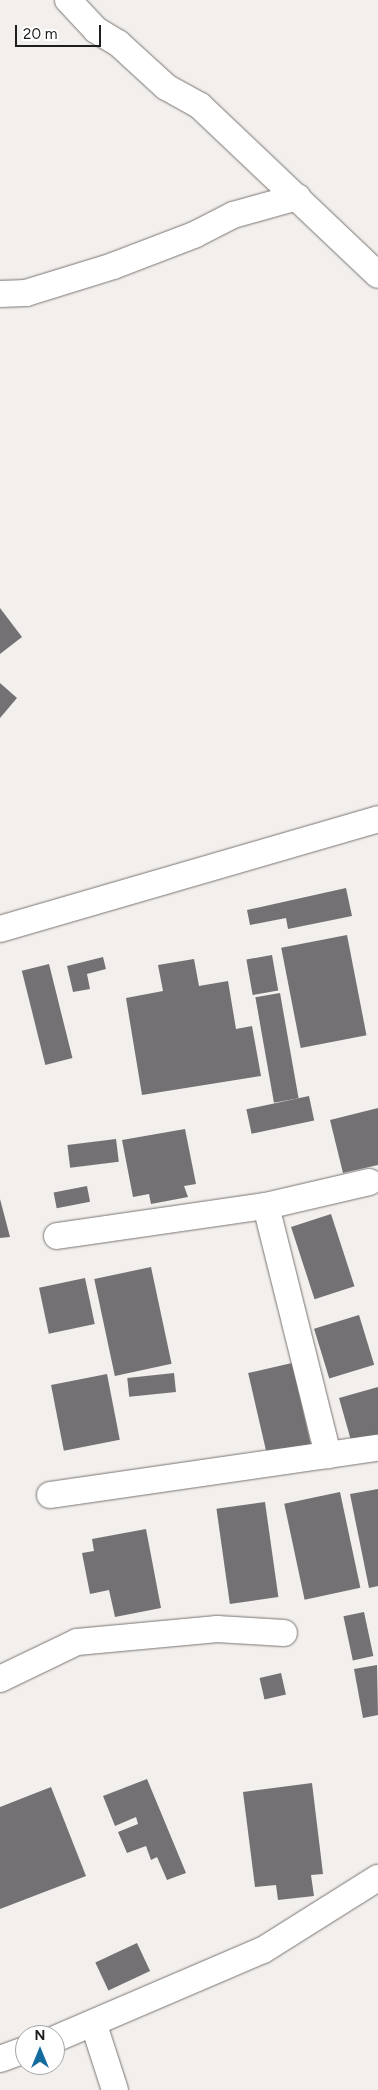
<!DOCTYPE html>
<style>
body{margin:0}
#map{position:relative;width:378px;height:2090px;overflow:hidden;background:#f3efec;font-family:Figtree,sans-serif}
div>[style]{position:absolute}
.building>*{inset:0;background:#737174;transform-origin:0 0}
.roads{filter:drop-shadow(0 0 1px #797573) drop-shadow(0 0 1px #797573)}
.minor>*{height:26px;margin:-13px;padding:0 13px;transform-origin:13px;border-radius:13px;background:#fff}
span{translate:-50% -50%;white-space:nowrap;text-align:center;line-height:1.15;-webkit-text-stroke:4px #fff;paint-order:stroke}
.north{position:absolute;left:15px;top:2025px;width:50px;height:50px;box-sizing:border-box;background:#fff;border:1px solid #a5a5a5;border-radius:50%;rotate:0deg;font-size:14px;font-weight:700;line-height:20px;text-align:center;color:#1f1e1d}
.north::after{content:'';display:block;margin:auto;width:18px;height:22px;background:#136c9c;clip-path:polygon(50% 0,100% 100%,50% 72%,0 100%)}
.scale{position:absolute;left:15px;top:25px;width:86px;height:22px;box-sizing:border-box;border:2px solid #1f1e1d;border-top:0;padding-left:6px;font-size:15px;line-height:18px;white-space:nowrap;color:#1f1e1d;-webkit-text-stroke:4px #fff;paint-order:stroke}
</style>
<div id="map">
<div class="building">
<i style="clip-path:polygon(0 608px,22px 637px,0 654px)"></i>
<i style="clip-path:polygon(0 683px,17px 698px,0 718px)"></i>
<i style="clip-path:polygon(346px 888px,352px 916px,288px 929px,286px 918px,250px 925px,247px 910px)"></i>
<i style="left:347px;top:935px;width:102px;height:67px;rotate:79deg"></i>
<i style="left:272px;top:955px;width:36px;height:26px;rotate:80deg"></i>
<i style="clip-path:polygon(103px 957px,106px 969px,87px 974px,90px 989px,73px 992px,67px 966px)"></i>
<i style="clip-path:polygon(194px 959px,199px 986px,228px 981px,236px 1029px,252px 1026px,261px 1076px,142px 1095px,126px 998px,163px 991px,158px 965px)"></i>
<i style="left:49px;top:964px;width:97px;height:28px;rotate:76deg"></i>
<i style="left:280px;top:993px;width:107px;height:25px;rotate:80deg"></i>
<i style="left:309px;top:1096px;width:25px;height:64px;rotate:78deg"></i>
<i style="clip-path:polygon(378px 1108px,378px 1165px,343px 1173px,330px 1120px)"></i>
<i style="clip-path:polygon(185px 1129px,196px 1184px,184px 1186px,188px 1197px,151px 1204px,149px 1194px,133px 1197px,122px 1140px)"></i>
<i style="left:116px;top:1139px;width:23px;height:49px;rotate:83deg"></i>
<i style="left:87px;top:1186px;width:16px;height:34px;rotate:79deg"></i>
<i style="clip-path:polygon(0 1199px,10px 1237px,0 1238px)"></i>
<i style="left:331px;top:1214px;width:76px;height:42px;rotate:72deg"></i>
<i style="left:151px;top:1267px;width:99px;height:58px;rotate:78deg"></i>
<i style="left:85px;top:1278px;width:47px;height:47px;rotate:78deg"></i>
<i style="left:359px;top:1315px;width:52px;height:47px;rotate:73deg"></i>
<i style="left:292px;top:1363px;width:85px;height:45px;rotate:77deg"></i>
<i style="left:174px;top:1373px;width:19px;height:47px;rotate:84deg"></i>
<i style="left:107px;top:1374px;width:67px;height:57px;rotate:79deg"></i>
<i style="clip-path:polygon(378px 1387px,378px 1437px,352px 1444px,339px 1398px)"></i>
<i style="clip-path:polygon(378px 1489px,378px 1586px,369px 1588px,350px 1494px)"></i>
<i style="left:340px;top:1492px;width:98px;height:57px;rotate:78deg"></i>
<i style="left:265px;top:1502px;width:96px;height:49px;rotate:82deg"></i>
<i style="clip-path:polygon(146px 1529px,161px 1608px,115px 1617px,109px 1590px,90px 1594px,82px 1553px,94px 1551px,92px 1539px)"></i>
<i style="left:364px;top:1612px;width:45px;height:21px;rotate:78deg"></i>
<i style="clip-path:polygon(377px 1665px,378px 1715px,363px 1718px,354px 1669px)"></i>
<i style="left:281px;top:1673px;width:22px;height:22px;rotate:77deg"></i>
<i style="clip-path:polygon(147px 1779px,186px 1873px,167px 1880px,157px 1857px,151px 1860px,146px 1846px,127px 1853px,118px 1832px,138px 1824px,136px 1817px,115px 1826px,103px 1796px)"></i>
<i style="clip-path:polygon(312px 1783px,323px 1874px,311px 1875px,314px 1896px,278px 1900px,276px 1885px,255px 1887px,243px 1792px)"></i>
<i style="clip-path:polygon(51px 1787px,86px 1876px,0 1909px,0 1807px)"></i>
<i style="left:137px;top:1943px;width:31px;height:46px;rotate:65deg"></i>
</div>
<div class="roads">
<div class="minor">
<i style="left:68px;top:0;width:41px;rotate:47deg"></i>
<i style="left:96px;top:30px;width:26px;rotate:31deg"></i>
<i style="left:118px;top:43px;width:65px;rotate:42.5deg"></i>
<i style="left:166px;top:87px;width:39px;rotate:29deg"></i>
<i style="left:200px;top:106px;width:245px;rotate:43.5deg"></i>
<i style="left:0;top:294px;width:26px;rotate:-2deg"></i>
<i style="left:26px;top:293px;width:91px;rotate:-17.2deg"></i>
<i style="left:113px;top:266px;width:87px;rotate:-20.9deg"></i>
<i style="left:194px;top:235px;width:44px;rotate:-27.1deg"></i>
<i style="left:233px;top:215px;width:67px;rotate:-15.5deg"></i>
<i style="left:0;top:929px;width:394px;rotate:-16.2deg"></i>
<i style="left:266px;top:1206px;width:257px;rotate:76deg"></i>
<i style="left:57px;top:1236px;width:211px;rotate:-8.2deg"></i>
<i style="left:266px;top:1206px;width:106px;rotate:-13.1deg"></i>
<i style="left:50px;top:1495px;width:331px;rotate:-8.2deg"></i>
<i style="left:0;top:1679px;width:85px;rotate:-25.7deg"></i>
<i style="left:77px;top:1642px;width:141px;rotate:-5.3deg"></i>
<i style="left:217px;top:1629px;width:67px;rotate:3.4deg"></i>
<i style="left:94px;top:2025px;width:68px;rotate:72.1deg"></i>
<i style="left:55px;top:2039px;width:226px;rotate:-23.2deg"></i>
<i style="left:263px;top:1950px;width:136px;rotate:-32.1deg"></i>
<i style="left:0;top:2059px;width:27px;rotate:-20deg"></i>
</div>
</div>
<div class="north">N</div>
<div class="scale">20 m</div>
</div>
